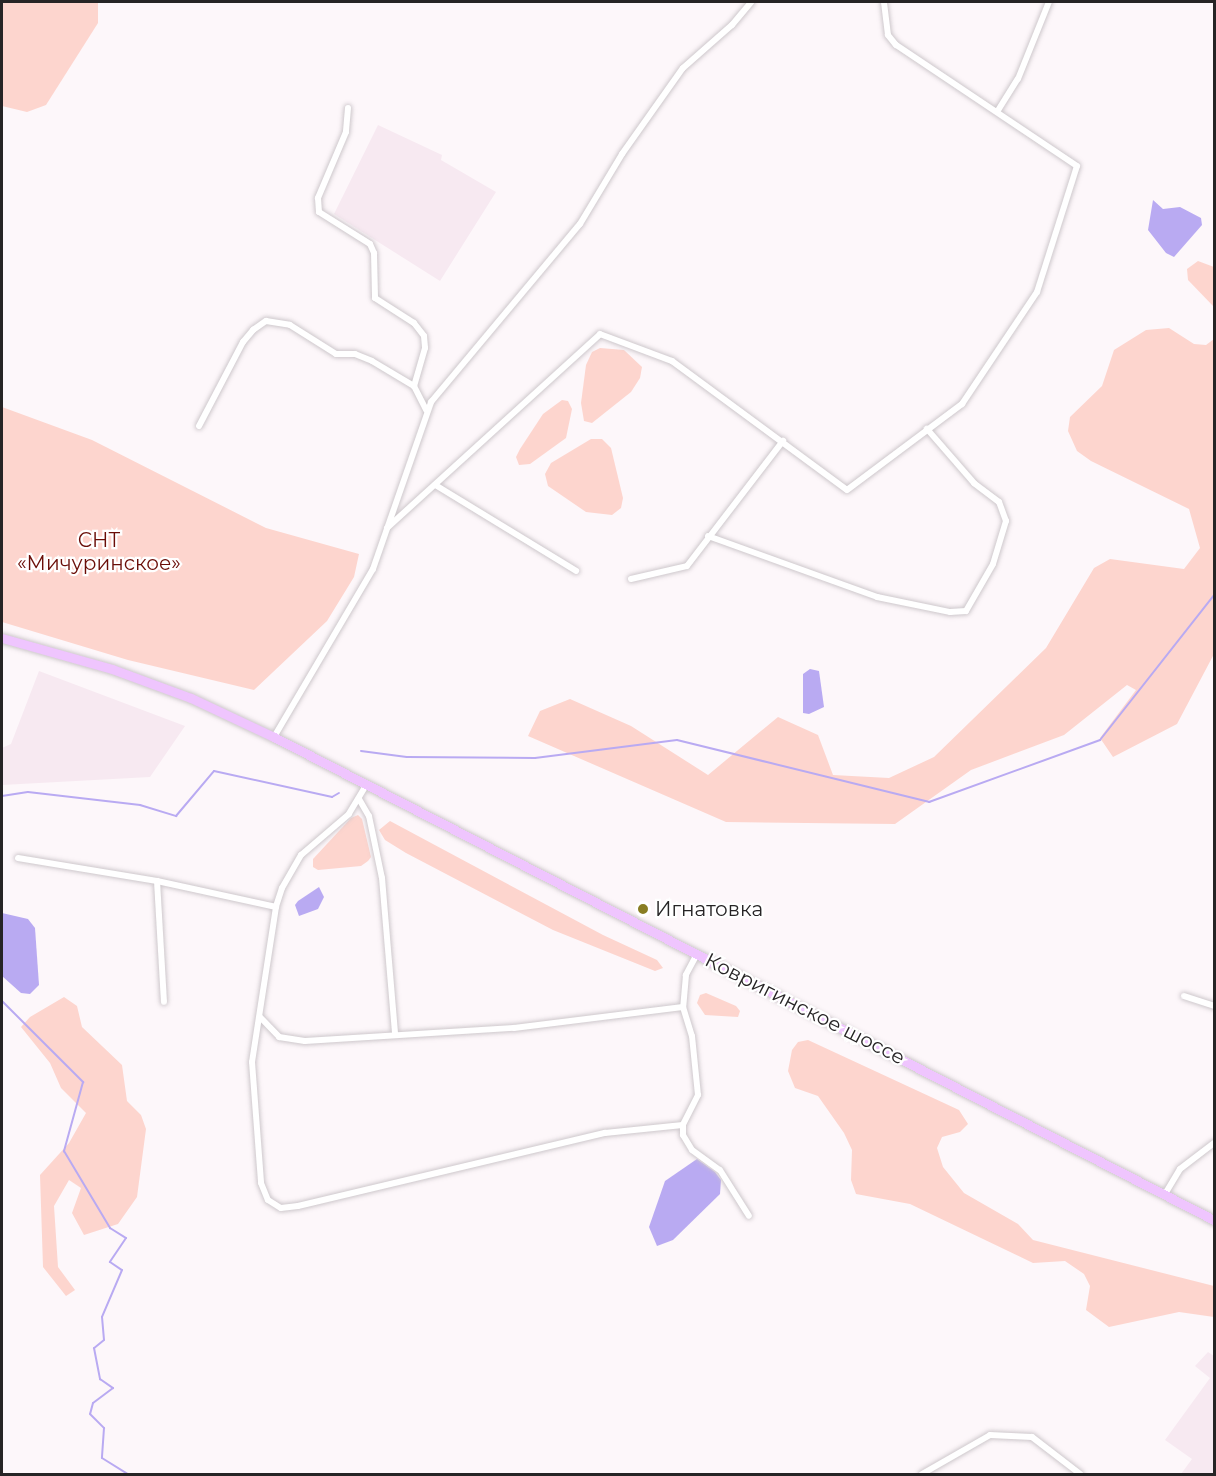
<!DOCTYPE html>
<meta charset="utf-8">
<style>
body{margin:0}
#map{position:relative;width:1216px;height:1476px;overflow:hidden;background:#fdf7fa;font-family:Montserrat,sans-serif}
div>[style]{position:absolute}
.built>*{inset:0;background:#f7e9f1}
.green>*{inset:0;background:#fdd5ce}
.water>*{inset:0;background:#b9aaf2}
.stream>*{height:2px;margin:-1px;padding:0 1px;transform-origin:1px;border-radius:1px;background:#b9aaf2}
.roads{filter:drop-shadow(0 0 2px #cec8cc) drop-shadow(0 0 2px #cec8cc)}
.minor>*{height:6px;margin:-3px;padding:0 3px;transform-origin:3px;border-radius:3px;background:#fff}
.primary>*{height:9px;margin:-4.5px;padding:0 4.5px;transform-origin:4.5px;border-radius:4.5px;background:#efc5fe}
.dots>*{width:16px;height:16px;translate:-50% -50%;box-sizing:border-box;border:3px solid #fff;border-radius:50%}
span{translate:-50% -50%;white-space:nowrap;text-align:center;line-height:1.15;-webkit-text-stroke:4.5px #fff;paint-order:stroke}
.park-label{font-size:20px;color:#6a0d07}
.poi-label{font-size:20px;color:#262425}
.left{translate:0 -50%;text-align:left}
.street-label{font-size:20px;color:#262425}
.frame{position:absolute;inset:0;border:3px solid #262425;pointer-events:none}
</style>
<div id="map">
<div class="built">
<i style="clip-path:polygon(378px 125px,442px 155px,441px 160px,496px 192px,440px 281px,334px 214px)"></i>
<i style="clip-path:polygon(39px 671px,185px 726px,150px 777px,2px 785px,2px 748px,11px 744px)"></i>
<i style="clip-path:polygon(1208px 1352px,1214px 1356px,1214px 1474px,1181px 1474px,1192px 1459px,1165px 1440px,1210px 1378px,1195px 1366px)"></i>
</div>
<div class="green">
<i style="clip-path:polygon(2px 2px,98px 2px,98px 23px,46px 105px,27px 112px,2px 106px)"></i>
<i style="clip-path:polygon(1198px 261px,1214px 267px,1214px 307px,1188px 280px,1187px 269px)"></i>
<i style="clip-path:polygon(1169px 328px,1194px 344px,1206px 345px,1214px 339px,1214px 654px,1177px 724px,1113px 757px,1100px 738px,1136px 690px,1127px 685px,1064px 735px,971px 770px,895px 824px,726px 822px,528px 736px,540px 711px,570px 699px,631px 726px,708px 775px,778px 717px,818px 735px,833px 775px,889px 778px,934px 757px,1046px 648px,1094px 568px,1110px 559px,1184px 569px,1200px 548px,1189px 509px,1091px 461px,1077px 451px,1068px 431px,1070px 417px,1102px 386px,1114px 350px,1146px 330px)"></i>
<i style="clip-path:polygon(600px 348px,624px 350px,642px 367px,640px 378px,631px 392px,592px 423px,584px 421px,581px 403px,586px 365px,592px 352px)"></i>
<i style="clip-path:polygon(562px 400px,568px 401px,572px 409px,566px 438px,530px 464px,519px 465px,516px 457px,520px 449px,543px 414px)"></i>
<i style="clip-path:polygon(2px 407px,92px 440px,266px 528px,359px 554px,354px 577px,327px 621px,254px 690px,128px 660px,2px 622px)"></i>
<i style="clip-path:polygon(591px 439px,602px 439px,611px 448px,623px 498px,621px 508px,612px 515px,586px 512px,548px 486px,545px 474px,551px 463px)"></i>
<i style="clip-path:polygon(358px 815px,362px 819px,371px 857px,368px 861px,361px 866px,318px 870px,313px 867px,313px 859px,351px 818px)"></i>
<i style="clip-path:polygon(390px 821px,603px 935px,657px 960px,663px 968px,655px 971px,553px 930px,406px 853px,385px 840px,379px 830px)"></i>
<i style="clip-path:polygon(706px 993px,736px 1006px,740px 1011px,738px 1017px,705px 1015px,697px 1003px,700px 995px)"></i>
<i style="clip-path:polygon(64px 997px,77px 1006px,82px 1027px,122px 1065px,127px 1101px,141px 1115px,146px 1129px,137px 1197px,118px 1224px,84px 1235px,72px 1213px,81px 1188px,69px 1180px,54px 1206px,58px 1267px,75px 1290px,66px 1296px,43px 1267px,40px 1175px,69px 1143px,86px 1113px,61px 1088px,50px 1063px,21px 1027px,30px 1017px)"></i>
<i style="clip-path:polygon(808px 1040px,959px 1110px,968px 1124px,960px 1132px,942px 1137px,937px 1148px,943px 1167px,964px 1193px,1018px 1224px,1033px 1240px,1214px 1286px,1214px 1317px,1179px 1312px,1109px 1327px,1086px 1310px,1090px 1286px,1084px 1274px,1065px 1261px,1033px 1263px,910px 1204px,856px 1194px,851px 1180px,852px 1150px,844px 1133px,818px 1096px,795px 1088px,788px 1071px,792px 1050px,798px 1042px)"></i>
</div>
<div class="water">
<i style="clip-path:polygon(1153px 200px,1163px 209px,1180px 207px,1201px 218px,1202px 225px,1174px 257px,1166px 253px,1148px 230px)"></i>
<i style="clip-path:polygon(810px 669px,819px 671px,824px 707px,809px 714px,803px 713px,803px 674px)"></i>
<i style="clip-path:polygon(319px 887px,324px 897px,318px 909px,299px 916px,295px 905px,298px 901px)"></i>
<i style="clip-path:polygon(2px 913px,28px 919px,35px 928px,39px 985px,30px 994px,21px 993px,2px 976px)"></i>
<i style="clip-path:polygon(697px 1159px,715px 1172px,721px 1180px,720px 1194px,673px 1240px,657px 1246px,649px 1227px,665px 1181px)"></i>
</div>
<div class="stream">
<i style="left:361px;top:751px;width:46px;rotate:7.4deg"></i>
<i style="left:407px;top:757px;width:128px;rotate:0.4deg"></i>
<i style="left:535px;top:758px;width:143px;rotate:-7.2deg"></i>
<i style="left:677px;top:740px;width:260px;rotate:13.8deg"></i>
<i style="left:929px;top:802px;width:182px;rotate:-19.9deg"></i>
<i style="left:1100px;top:740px;width:184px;rotate:-51.8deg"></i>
<i style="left:2px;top:796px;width:26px;rotate:-9deg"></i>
<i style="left:28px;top:792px;width:113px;rotate:6.6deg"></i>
<i style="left:140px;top:805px;width:38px;rotate:17deg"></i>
<i style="left:176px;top:816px;width:59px;rotate:-49.8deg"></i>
<i style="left:214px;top:771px;width:121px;rotate:12.4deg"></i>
<i style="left:332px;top:797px;width:8px;rotate:-30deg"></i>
<i style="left:2px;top:1001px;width:115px;rotate:45deg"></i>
<i style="left:83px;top:1082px;width:72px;rotate:105.4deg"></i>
<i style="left:64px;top:1151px;width:90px;rotate:59.1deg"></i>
<i style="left:110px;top:1228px;width:19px;rotate:32deg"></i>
<i style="left:126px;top:1238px;width:29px;rotate:124deg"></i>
<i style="left:110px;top:1262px;width:14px;rotate:34deg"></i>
<i style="left:122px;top:1270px;width:51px;rotate:113.1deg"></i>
<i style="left:102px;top:1317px;width:23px;rotate:85deg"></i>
<i style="left:104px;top:1340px;width:13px;rotate:141deg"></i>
<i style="left:94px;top:1348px;width:32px;rotate:79deg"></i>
<i style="left:100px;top:1379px;width:16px;rotate:35deg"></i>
<i style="left:113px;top:1388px;width:25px;rotate:143deg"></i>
<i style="left:93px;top:1403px;width:11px;rotate:105deg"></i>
<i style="left:90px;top:1414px;width:20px;rotate:45deg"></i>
<i style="left:104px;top:1428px;width:30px;rotate:94deg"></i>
<i style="left:102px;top:1458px;width:31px;rotate:32deg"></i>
</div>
<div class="roads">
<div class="minor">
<i style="left:348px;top:108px;width:24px;rotate:95deg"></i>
<i style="left:346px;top:132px;width:72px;rotate:113deg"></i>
<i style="left:318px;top:198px;width:14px;rotate:86deg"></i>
<i style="left:319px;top:212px;width:60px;rotate:32.1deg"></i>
<i style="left:370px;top:244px;width:10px;rotate:66deg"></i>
<i style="left:374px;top:253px;width:45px;rotate:88.7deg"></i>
<i style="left:375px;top:298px;width:46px;rotate:32.7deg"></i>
<i style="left:414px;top:323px;width:16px;rotate:52deg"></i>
<i style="left:424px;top:336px;width:12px;rotate:85deg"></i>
<i style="left:425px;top:348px;width:40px;rotate:106deg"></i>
<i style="left:414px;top:386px;width:27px;rotate:63deg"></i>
<i style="left:997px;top:112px;width:39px;rotate:-58deg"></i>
<i style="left:1018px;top:79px;width:83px;rotate:-68.1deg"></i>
<i style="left:199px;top:426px;width:95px;rotate:-62.4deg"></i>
<i style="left:243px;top:342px;width:16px;rotate:-50deg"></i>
<i style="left:253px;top:330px;width:16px;rotate:-35deg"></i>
<i style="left:266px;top:321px;width:24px;rotate:9deg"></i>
<i style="left:290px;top:325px;width:54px;rotate:32.2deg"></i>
<i style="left:336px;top:354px;width:19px"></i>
<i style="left:355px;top:354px;width:18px;rotate:22deg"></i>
<i style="left:372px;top:361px;width:49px;rotate:30.8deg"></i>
<i style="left:437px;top:486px;width:163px;rotate:31.4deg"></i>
<i style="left:387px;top:528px;width:288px;rotate:-42.3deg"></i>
<i style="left:600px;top:334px;width:77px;rotate:20.6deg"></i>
<i style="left:672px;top:361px;width:217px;rotate:36.4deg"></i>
<i style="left:847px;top:490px;width:144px;rotate:-36.8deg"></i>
<i style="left:962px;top:404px;width:135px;rotate:-56.2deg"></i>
<i style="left:1037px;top:292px;width:132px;rotate:-72.4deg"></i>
<i style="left:1077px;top:166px;width:218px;rotate:-146.2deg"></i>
<i style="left:896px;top:45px;width:13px;rotate:-129deg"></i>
<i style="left:888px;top:35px;width:33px;rotate:-97deg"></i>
<i style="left:708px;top:536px;width:180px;rotate:19.8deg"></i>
<i style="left:877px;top:597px;width:75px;rotate:11.6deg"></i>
<i style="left:950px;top:612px;width:16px;rotate:-4deg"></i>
<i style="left:966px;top:611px;width:54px;rotate:-60.1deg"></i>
<i style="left:993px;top:564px;width:45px;rotate:-73.2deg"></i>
<i style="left:1006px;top:521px;width:20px;rotate:-110deg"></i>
<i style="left:999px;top:502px;width:31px;rotate:-143deg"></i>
<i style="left:974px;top:483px;width:72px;rotate:-131deg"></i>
<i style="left:631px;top:579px;width:57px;rotate:-13.1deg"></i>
<i style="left:687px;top:566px;width:158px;rotate:-52.5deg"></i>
<i style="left:274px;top:737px;width:195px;rotate:-59.5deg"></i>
<i style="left:373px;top:569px;width:177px;rotate:-70.8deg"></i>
<i style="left:431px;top:402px;width:232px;rotate:-50.1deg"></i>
<i style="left:580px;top:224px;width:82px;rotate:-59deg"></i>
<i style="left:622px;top:154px;width:105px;rotate:-54.7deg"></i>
<i style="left:683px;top:68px;width:65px;rotate:-41.3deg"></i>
<i style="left:732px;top:25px;width:30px;rotate:-50deg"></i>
<i style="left:365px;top:787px;width:31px;rotate:121deg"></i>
<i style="left:349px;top:814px;width:63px;rotate:139.5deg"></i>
<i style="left:301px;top:855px;width:38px;rotate:120deg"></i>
<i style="left:282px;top:888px;width:20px;rotate:108deg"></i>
<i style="left:276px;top:907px;width:157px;rotate:98.8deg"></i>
<i style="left:252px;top:1062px;width:121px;rotate:85.7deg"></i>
<i style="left:261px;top:1183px;width:18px;rotate:68deg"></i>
<i style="left:268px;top:1200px;width:15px;rotate:32deg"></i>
<i style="left:281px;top:1208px;width:17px;rotate:-7deg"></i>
<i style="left:298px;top:1206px;width:316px;rotate:-13.4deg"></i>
<i style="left:605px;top:1133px;width:78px;rotate:-5.9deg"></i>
<i style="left:359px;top:799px;width:20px;rotate:60deg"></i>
<i style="left:369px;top:816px;width:63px;rotate:78.2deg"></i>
<i style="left:382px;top:878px;width:157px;rotate:85.2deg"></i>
<i style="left:18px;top:858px;width:141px;rotate:9.4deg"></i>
<i style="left:157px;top:881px;width:122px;rotate:12.3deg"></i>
<i style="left:157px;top:881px;width:121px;rotate:86.7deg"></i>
<i style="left:697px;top:954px;width:24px;rotate:118deg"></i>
<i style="left:686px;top:975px;width:32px;rotate:95deg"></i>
<i style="left:683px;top:1007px;width:30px;rotate:73deg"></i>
<i style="left:692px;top:1036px;width:59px;rotate:84.2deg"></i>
<i style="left:698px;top:1095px;width:34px;rotate:117deg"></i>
<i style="left:683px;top:1125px;width:10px;rotate:90deg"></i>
<i style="left:683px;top:1135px;width:17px;rotate:59deg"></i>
<i style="left:692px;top:1150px;width:34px;rotate:36deg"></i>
<i style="left:720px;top:1170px;width:54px;rotate:57.8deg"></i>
<i style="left:1184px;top:996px;width:32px;rotate:18deg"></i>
<i style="left:260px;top:1017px;width:28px;rotate:46deg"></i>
<i style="left:279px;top:1037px;width:26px;rotate:9deg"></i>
<i style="left:305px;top:1041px;width:209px;rotate:-3.6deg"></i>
<i style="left:514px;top:1028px;width:170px;rotate:-7.1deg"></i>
<i style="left:1165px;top:1194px;width:29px;rotate:-59deg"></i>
<i style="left:1180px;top:1169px;width:43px;rotate:-37.4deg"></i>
<i style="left:922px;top:1474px;width:78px;rotate:-29.8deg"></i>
<i style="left:990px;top:1435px;width:42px;rotate:2.7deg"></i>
<i style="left:1032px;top:1437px;width:61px;rotate:37.6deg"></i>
</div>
<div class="primary">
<i style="left:2px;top:638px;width:114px;rotate:15.7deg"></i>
<i style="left:112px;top:669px;width:84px;rotate:20.2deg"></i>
<i style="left:191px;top:698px;width:92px;rotate:25.2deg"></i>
<i style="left:274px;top:737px;width:1057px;rotate:27.2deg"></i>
</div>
</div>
<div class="dots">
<i style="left:643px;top:909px;background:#897d23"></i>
</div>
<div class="park-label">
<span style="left:99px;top:552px">СНТ<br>«Мичуринское»</span>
</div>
<div class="poi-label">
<span class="left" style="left:655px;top:909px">Игнатовка</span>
</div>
<div class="street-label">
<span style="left:805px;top:1009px;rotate:27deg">Ковригинское шоссе</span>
</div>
<div class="frame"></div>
</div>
